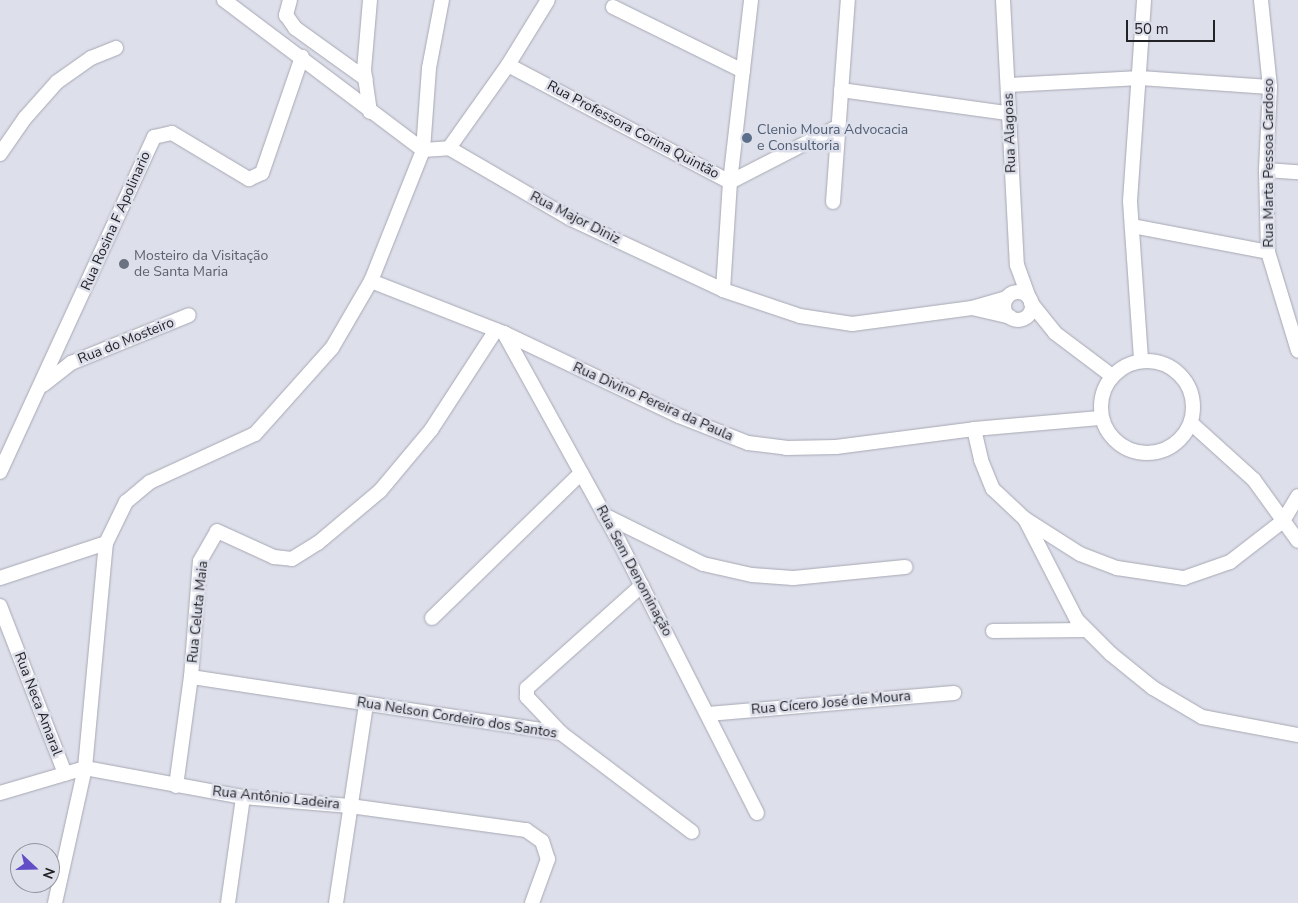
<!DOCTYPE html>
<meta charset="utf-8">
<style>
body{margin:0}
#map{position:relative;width:1298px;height:903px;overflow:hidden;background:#dddfea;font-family:"Nunito Sans",sans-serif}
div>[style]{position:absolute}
.roads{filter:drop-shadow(0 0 1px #a6a8b3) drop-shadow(0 0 1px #a6a8b3)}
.street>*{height:14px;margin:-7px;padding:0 7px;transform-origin:7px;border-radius:7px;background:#fff}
.street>.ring{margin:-7px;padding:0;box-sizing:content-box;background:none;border:14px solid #fff;border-radius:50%}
.dots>*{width:14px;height:14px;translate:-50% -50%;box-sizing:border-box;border:2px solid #dddfea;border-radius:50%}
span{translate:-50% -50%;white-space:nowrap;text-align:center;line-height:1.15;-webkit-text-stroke:5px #dddfea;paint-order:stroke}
.street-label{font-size:14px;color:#222327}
.service-label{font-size:14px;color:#4e5e75}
.left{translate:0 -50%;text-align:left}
.worship-label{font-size:14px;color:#5b616d}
.north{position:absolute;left:10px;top:843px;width:50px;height:50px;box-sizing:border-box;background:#dddfea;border:1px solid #92949c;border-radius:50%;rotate:111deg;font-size:14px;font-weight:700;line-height:20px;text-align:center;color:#222327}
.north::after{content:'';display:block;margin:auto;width:18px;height:22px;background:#624fc8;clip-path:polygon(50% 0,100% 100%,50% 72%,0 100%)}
.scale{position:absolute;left:1126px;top:20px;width:89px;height:22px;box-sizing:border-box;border:2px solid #222327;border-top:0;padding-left:6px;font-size:15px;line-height:18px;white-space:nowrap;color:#222327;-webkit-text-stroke:4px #dddfea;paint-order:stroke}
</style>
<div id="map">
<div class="roads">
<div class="street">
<i style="left:224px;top:0;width:249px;rotate:37deg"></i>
<i style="left:423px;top:150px;width:26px;rotate:-4deg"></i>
<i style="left:449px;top:148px;width:141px;rotate:30.2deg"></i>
<i style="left:571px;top:219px;width:168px;rotate:25deg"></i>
<i style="left:723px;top:290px;width:81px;rotate:18.7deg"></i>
<i style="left:800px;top:316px;width:53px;rotate:8.7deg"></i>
<i style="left:852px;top:324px;width:121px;rotate:-7.6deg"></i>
<i style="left:972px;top:308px;width:36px;rotate:-16deg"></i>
<i style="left:290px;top:0;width:16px;rotate:105deg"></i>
<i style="left:286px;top:15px;width:16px;rotate:55deg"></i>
<i style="left:295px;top:28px;width:87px;rotate:35.7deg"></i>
<i style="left:1003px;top:0;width:265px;rotate:87deg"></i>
<i style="left:1017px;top:265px;width:35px;rotate:70deg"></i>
<i style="left:1261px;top:0;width:87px;rotate:84.1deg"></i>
<i style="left:1270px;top:87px;width:83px;rotate:92.8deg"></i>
<i style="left:1266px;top:170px;width:82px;rotate:88.6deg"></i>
<i style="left:1268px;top:252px;width:103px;rotate:73.1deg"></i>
<i style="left:613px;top:7px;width:145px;rotate:26.2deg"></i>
<i style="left:508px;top:65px;width:251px;rotate:27.8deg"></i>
<i style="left:730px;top:182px;width:120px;rotate:-27.2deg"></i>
<i style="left:1009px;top:85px;width:131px;rotate:-3.1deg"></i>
<i style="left:1140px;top:78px;width:130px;rotate:4deg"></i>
<i style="left:841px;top:90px;width:168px;rotate:7.9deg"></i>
<i style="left:370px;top:112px;width:42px;rotate:-98.1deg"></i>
<i style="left:364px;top:70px;width:70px;rotate:-85.1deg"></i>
<i style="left:449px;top:148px;width:102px;rotate:-54.6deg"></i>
<i style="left:508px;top:65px;width:76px;rotate:-58.4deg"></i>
<i style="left:0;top:154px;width:44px;rotate:-55.2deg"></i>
<i style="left:25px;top:118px;width:48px;rotate:-48.4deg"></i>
<i style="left:57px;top:82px;width:42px;rotate:-35.2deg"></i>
<i style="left:91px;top:58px;width:27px;rotate:-22deg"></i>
<i style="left:1266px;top:170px;width:32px;rotate:4deg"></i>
<i style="left:833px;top:202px;width:203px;rotate:-85.8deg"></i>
<i style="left:1132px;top:226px;width:138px;rotate:10.8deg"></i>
<i style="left:371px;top:281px;width:143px;rotate:21.4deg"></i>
<i style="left:504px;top:333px;width:194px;rotate:25.4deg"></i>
<i style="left:679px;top:416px;width:74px;rotate:21.4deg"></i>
<i style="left:748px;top:443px;width:38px;rotate:7deg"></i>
<i style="left:786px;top:448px;width:50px;rotate:-1.1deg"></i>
<i style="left:836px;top:447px;width:139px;rotate:-7.4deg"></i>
<i style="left:974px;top:429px;width:126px;rotate:-5deg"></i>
<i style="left:723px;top:290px;width:108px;rotate:-86.3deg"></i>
<i style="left:730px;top:182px;width:183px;rotate:-83.4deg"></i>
<i class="ring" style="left:1004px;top:292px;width:14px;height:14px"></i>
<i style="left:1031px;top:303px;width:38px;rotate:51deg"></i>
<i style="left:1055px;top:333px;width:70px;rotate:36.9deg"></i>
<i style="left:972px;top:308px;width:39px;rotate:13deg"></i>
<i style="left:504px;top:333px;width:238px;rotate:61.1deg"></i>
<i style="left:619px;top:541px;width:305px;rotate:63.1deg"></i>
<i style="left:1141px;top:359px;width:158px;rotate:-94deg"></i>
<i style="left:1130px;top:201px;width:201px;rotate:-86deg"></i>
<i class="ring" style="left:1101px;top:361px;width:78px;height:78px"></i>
<i style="left:43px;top:385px;width:36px;rotate:-38deg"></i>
<i style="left:71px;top:363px;width:127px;rotate:-22.1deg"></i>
<i style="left:1191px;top:423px;width:85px;rotate:42.1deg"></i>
<i style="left:1254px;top:480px;width:75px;rotate:54.2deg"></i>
<i style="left:974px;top:429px;width:32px;rotate:77deg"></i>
<i style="left:981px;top:460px;width:31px;rotate:68deg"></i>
<i style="left:993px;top:489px;width:44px;rotate:43.2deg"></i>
<i style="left:1025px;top:519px;width:65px;rotate:32.5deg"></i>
<i style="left:1080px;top:554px;width:40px;rotate:21deg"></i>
<i style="left:1117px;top:568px;width:68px;rotate:8.5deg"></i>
<i style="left:1184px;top:578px;width:49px;rotate:-19.2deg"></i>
<i style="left:1230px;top:562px;width:67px;rotate:-37.7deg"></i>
<i style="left:1283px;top:521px;width:29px;rotate:-59deg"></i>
<i style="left:0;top:472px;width:369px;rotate:-65.3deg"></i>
<i style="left:154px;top:137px;width:18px;rotate:-13deg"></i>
<i style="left:172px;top:133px;width:90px;rotate:30.9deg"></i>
<i style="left:249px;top:179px;width:14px;rotate:-25deg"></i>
<i style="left:262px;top:173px;width:123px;rotate:-71deg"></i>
<i style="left:604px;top:515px;width:110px;rotate:26.3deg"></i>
<i style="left:703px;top:564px;width:50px;rotate:12.7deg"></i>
<i style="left:752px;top:575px;width:41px;rotate:4.2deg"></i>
<i style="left:793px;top:578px;width:113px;rotate:-5.6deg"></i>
<i style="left:1025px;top:519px;width:114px;rotate:62.8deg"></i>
<i style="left:1077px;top:620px;width:48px;rotate:45deg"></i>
<i style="left:1111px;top:654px;width:54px;rotate:39deg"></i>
<i style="left:1153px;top:688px;width:57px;rotate:30.6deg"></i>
<i style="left:1202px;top:717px;width:98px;rotate:10.6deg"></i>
<i style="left:0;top:578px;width:112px;rotate:-18.3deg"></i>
<i style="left:0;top:606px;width:180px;rotate:68.8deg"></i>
<i style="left:432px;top:618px;width:208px;rotate:-44.2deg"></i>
<i style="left:993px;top:631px;width:93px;rotate:-0.6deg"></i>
<i style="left:191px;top:677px;width:374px;rotate:8.6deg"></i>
<i style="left:561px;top:733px;width:164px;rotate:37.1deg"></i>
<i style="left:708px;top:714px;width:247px;rotate:-4.9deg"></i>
<i style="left:561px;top:733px;width:50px;rotate:-133.4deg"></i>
<i style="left:527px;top:697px;width:9px;rotate:-90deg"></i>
<i style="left:527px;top:688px;width:154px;rotate:-41.8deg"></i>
<i style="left:176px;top:786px;width:110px;rotate:-82.2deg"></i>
<i style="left:191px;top:677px;width:116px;rotate:-85.6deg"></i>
<i style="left:200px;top:561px;width:34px;rotate:-60deg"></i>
<i style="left:217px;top:531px;width:63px;rotate:24.5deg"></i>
<i style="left:274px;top:557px;width:18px;rotate:6deg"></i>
<i style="left:292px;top:559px;width:31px;rotate:-32deg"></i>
<i style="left:318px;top:543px;width:81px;rotate:-40deg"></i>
<i style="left:380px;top:491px;width:80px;rotate:-50.1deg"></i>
<i style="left:431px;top:430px;width:119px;rotate:-57deg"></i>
<i style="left:0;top:793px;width:89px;rotate:-16.4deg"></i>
<i style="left:85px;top:768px;width:161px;rotate:10.4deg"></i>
<i style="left:243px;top:797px;width:107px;rotate:4.8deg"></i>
<i style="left:350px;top:806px;width:178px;rotate:7.8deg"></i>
<i style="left:526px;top:830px;width:19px;rotate:35deg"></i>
<i style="left:542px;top:841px;width:19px;rotate:72deg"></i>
<i style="left:548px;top:859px;width:47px;rotate:110deg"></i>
<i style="left:55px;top:903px;width:138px;rotate:-77.5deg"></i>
<i style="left:85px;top:768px;width:226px;rotate:-84.7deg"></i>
<i style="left:106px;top:543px;width:46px;rotate:-64deg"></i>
<i style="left:126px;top:502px;width:31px;rotate:-40deg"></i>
<i style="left:150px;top:482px;width:115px;rotate:-24.6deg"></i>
<i style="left:255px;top:434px;width:115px;rotate:-48.2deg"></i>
<i style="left:332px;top:348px;width:78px;rotate:-59.8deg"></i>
<i style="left:371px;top:281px;width:141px;rotate:-68.3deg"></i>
<i style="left:423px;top:150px;width:82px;rotate:-85.8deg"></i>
<i style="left:429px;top:68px;width:69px;rotate:-79.2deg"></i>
<i style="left:228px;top:903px;width:107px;rotate:-81.9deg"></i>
<i style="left:336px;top:903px;width:201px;rotate:-81.4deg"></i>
</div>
</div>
<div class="dots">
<i style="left:747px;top:138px;background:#5c6f8a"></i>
<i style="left:124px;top:264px;background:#6b7280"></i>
</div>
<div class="street-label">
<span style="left:633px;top:130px;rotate:28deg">Rua Professora Corina Quintão</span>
<span style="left:1010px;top:133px;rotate:-92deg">Rua Alagoas</span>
<span style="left:1269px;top:163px;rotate:-90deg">Rua Marta Pessoa Cardoso</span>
<span style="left:575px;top:218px;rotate:27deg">Rua Major Diniz</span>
<span style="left:116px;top:221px;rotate:-66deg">Rua Rosina F Apolinario</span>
<span style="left:126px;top:341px;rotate:-22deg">Rua do Mosteiro</span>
<span style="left:653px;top:402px;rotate:24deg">Rua Divino Pereira da Paula</span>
<span style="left:634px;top:571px;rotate:62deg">Rua Sem Denominação</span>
<span style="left:198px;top:612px;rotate:-84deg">Rua Celuta Maia</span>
<span style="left:831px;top:703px;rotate:-5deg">Rua Cícero José de Moura</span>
<span style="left:38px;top:704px;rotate:69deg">Rua Neca Amaral</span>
<span style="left:457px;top:718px;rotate:9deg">Rua Nelson Cordeiro dos Santos</span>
<span style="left:276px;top:798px;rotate:6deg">Rua Antônio Ladeira</span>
</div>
<div class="service-label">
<span class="left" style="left:757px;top:138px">Clenio Moura Advocacia<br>e Consultoria</span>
</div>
<div class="worship-label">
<span class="left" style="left:134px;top:264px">Mosteiro da Visitação<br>de Santa Maria</span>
</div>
<div class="north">N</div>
<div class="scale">50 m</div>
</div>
